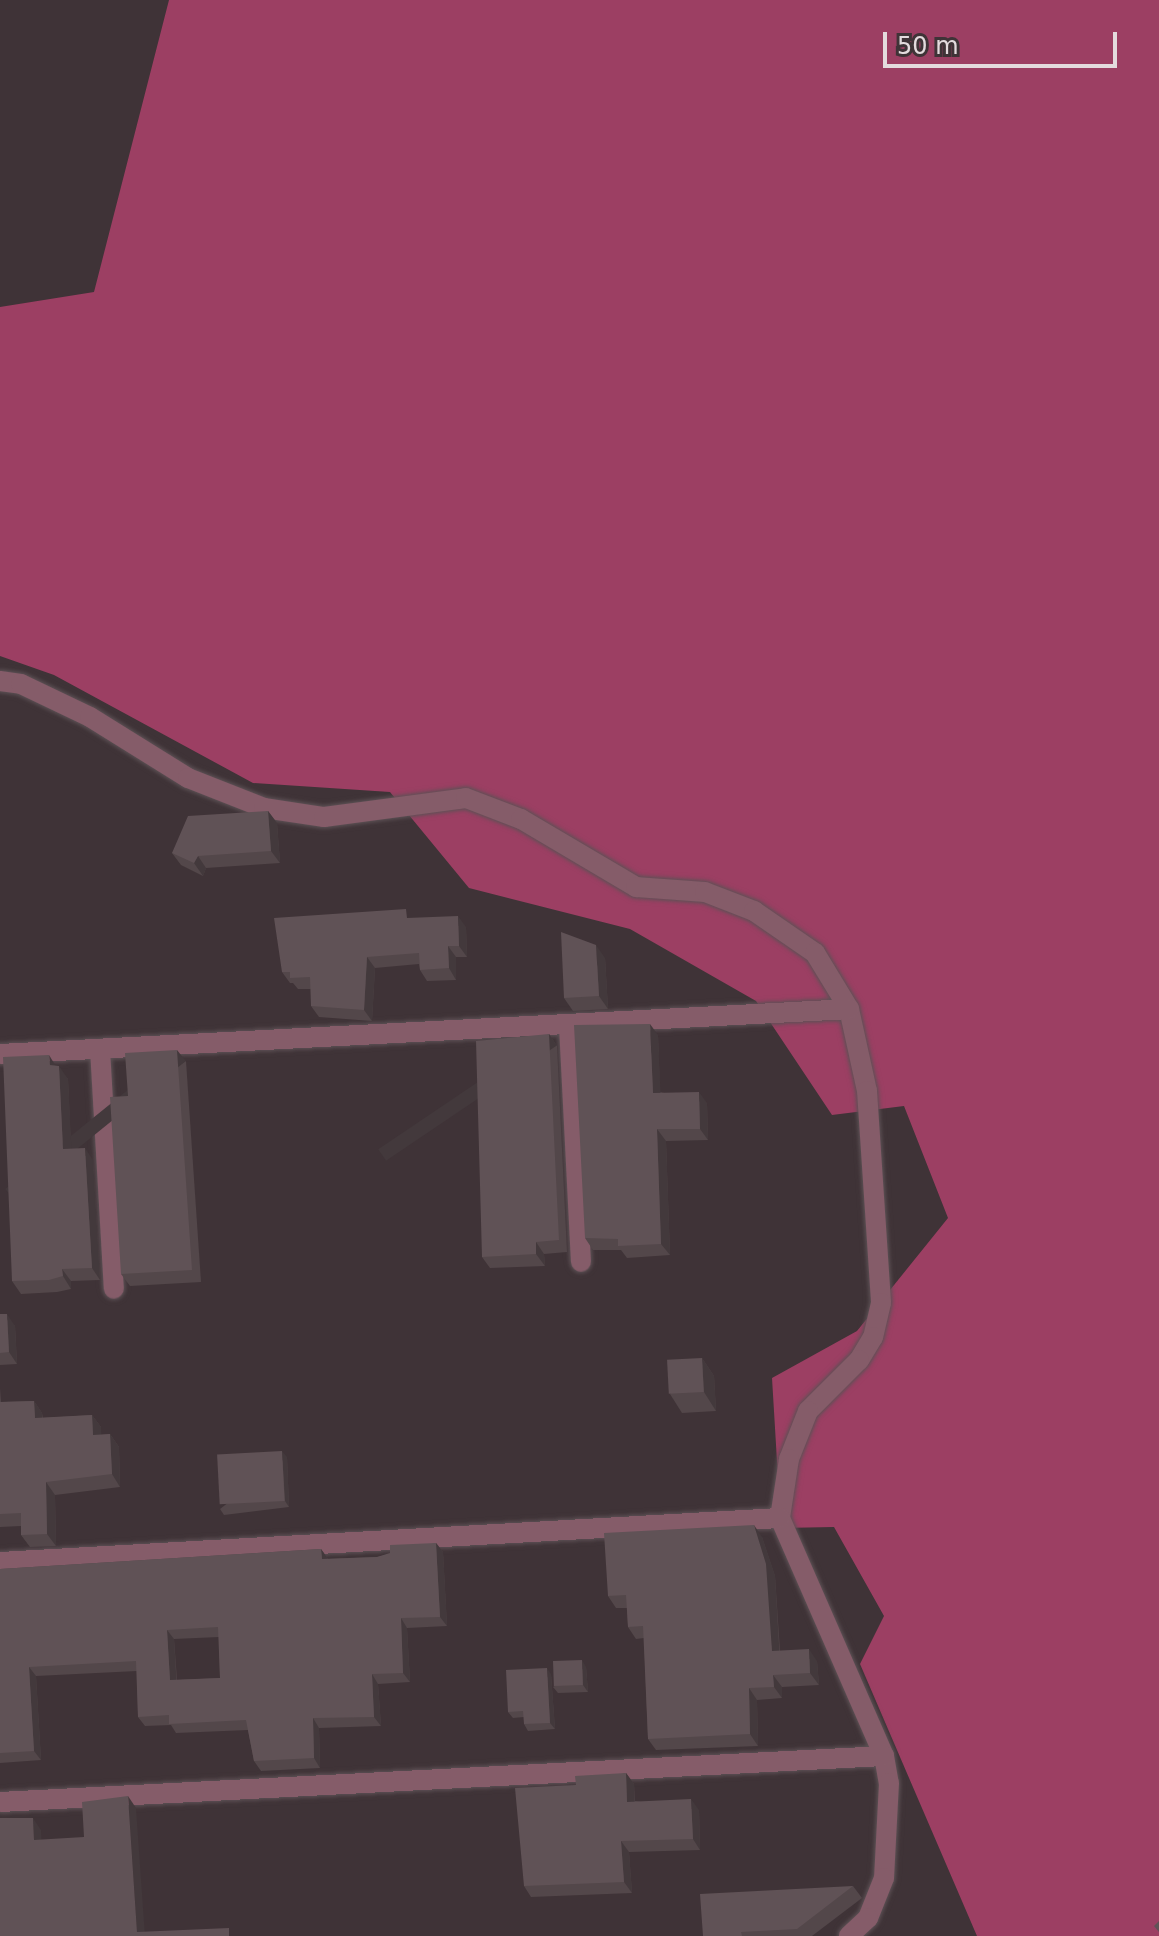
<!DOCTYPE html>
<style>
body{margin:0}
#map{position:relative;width:1159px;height:1936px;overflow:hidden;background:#3f3337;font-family:"DejaVu Sans",sans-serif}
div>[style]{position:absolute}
.forest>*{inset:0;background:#9c3f63}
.roads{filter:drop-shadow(0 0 2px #5d5155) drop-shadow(0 0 2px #5d5155)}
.minor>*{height:20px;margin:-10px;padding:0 10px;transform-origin:10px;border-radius:10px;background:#855c69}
.wall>*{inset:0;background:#53474a}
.shaded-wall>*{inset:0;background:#43393c;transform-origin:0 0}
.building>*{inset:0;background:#605256;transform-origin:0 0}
span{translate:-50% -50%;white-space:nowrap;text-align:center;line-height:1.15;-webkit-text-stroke:7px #3f3337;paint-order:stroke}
.scale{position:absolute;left:883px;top:32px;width:234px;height:36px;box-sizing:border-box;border:4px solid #e4dbde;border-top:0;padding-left:10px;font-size:24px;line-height:28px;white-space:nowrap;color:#e4dbde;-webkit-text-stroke:6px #3f3337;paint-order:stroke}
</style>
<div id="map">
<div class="forest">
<i style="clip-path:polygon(169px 0,1159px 0,1159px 1936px,977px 1936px,860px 1664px,884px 1616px,834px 1527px,781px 1528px,772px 1378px,857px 1331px,948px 1218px,904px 1106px,832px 1115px,756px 1001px,630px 929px,469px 888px,390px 792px,253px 783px,54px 675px,0 656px,0 307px,94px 292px)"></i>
</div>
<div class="roads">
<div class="minor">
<i style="left:0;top:681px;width:21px;rotate:8deg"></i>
<i style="left:21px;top:684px;width:76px;rotate:25.6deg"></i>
<i style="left:90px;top:717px;width:115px;rotate:31.9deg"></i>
<i style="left:188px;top:778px;width:82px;rotate:21.5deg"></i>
<i style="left:264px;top:808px;width:61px;rotate:8.5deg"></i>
<i style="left:324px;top:817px;width:143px;rotate:-7.6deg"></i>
<i style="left:466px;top:798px;width:59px;rotate:20.9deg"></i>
<i style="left:521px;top:819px;width:134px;rotate:30.6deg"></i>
<i style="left:636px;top:887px;width:69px;rotate:4.1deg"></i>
<i style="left:705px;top:892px;width:53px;rotate:21.2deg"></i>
<i style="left:754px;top:911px;width:74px;rotate:34.5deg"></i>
<i style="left:815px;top:953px;width:66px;rotate:58.7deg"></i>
<i style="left:849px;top:1009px;width:84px;rotate:77.6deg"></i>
<i style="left:867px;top:1091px;width:212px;rotate:86.2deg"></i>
<i style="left:881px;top:1303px;width:35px;rotate:103deg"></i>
<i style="left:873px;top:1337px;width:27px;rotate:121deg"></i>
<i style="left:859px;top:1360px;width:72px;rotate:135deg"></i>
<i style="left:808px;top:1411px;width:52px;rotate:111.6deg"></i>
<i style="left:789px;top:1459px;width:60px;rotate:98.7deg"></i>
<i style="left:780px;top:1518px;width:260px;rotate:66.4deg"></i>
<i style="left:884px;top:1756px;width:27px;rotate:80deg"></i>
<i style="left:889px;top:1783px;width:95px;rotate:93deg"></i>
<i style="left:884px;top:1878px;width:43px;rotate:111.8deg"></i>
<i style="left:868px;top:1918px;width:26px;rotate:137deg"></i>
<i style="left:569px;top:1026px;width:236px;rotate:87.1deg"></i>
<i style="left:100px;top:1049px;width:240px;rotate:86.7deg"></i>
<i style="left:0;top:1054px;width:850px;rotate:-3.03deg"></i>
<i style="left:0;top:1562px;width:781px;rotate:-3.23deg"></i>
<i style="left:0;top:1802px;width:885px;rotate:-2.98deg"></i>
</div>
</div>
<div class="wall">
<i style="clip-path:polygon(268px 811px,277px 823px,280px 863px,206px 868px,203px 876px,181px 865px,172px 853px)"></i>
<i style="clip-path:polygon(413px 918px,466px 927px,467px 957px,456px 957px,456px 980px,427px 981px,420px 970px,419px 964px,375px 968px,372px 1021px,319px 1017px,311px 1006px,311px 989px,298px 989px,293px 983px,290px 983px,282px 972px)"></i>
<i style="clip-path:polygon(605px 958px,608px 1009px,573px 1011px,564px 998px)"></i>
<i style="clip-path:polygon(549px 1034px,557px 1046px,567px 1252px,544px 1254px,545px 1266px,490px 1268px,482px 1257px)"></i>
<i style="clip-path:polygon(658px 1035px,660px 1092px,707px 1103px,708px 1140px,666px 1141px,670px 1255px,627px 1258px,621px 1250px,593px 1250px,585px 1238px)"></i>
<i style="clip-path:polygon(186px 1061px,201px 1282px,130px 1286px,121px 1274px,128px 1096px)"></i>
<i style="clip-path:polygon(56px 1066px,68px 1079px,71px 1148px,93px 1160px,100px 1280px,71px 1281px,71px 1289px,57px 1292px,21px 1294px,12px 1281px)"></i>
<i style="clip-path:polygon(0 1314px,15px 1326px,17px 1364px,0 1365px)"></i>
<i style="clip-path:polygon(702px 1358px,714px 1376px,716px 1411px,682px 1413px,670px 1394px)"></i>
<i style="clip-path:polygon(0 1388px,1px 1402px,34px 1401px,42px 1413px,43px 1418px,92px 1415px,101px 1427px,101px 1435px,110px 1434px,119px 1447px,120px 1487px,55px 1495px,56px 1546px,30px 1547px,21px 1535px,21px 1526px,0 1527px)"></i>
<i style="clip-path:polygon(287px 1457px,289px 1507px,224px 1515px,220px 1509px)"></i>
<i style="clip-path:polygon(762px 1537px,775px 1576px,780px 1651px,817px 1661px,819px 1685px,782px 1687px,782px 1698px,757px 1700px,758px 1746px,656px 1750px,648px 1739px,644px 1638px,636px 1639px,628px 1627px,627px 1608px,616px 1608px,608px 1596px)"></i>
<i style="clip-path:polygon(evenodd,436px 1543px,443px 1552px,447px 1626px,407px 1628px,410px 1682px,378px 1684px,381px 1726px,319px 1728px,320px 1768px,261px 1771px,254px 1761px,248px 1730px,176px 1733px,171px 1725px,145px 1726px,138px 1717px,137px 1671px,36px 1676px,41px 1760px,0 1763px,0 1569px,321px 1549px,328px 1559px,377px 1557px,436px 1543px,219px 1637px,220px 1678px,177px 1680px,174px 1639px,219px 1637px)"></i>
<i style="clip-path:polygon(586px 1667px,588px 1692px,558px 1693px,553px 1687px)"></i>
<i style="clip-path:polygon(551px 1674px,555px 1729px,528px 1731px,524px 1724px,524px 1717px,513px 1718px,508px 1712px)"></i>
<i style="clip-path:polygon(626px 1773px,634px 1784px,635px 1801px,699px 1810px,700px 1850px,629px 1852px,632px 1893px,531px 1897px,524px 1886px,576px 1785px)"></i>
<i style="clip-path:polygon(853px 1886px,862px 1898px,812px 1936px,703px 1936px)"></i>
</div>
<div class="shaded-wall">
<i style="clip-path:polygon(268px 811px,277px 823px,280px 863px,271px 851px)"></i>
<i style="clip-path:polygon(198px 856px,206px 868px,203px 876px,194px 863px)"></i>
<i style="clip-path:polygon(458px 916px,466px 927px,467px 957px,459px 946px)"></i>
<i style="clip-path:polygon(596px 945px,605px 958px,608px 1009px,599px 996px)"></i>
<i style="clip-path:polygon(448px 946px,456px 957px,456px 980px,449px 968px)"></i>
<i style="clip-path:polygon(367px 957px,375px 968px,372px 1021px,364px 1010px)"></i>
<i style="clip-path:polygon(650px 1024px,658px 1035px,661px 1104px,653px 1093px)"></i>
<i style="left:549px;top:1034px;width:14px;height:206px;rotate:56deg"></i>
<i style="left:177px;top:1050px;width:14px;height:221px;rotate:51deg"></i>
<i style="clip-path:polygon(49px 1055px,57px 1068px,50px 1065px)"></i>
<i style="clip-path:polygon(59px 1066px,68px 1079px,72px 1161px,63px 1149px)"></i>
<i style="clip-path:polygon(699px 1092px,707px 1103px,708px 1140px,700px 1129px)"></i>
<i style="clip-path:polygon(657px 1129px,666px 1141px,670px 1255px,661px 1244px)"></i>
<i style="clip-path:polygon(85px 1148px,93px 1160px,100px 1280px,92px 1268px)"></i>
<i style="clip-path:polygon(536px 1242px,544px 1254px,545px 1266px,536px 1254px)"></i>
<i style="clip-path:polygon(62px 1269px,71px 1281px,71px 1289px,63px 1276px)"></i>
<i style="clip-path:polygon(7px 1314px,15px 1326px,17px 1364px,9px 1352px)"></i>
<i style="clip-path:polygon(702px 1358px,714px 1376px,716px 1411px,704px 1392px)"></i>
<i style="clip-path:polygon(34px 1401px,42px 1413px,43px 1430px,35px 1418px)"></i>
<i style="clip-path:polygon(92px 1415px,101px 1427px,102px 1447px,93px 1435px)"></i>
<i style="clip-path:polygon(110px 1434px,119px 1447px,120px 1487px,112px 1474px)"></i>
<i style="clip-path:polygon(282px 1451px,287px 1457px,289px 1507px,285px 1501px)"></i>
<i style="clip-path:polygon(46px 1482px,55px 1495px,56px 1546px,47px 1534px)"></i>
<i style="clip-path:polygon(754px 1525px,762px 1537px,775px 1576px,780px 1663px,772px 1651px)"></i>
<i style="clip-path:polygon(436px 1543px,443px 1552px,447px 1626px,440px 1617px)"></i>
<i style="clip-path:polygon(321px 1549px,328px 1559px,322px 1559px)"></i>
<i style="clip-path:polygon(401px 1618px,407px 1628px,410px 1682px,403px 1673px)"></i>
<i style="clip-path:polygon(167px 1630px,174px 1639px,177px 1690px,170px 1680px)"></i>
<i style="clip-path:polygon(809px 1649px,817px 1661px,819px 1685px,810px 1673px)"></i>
<i style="clip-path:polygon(582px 1660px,586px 1667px,588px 1692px,583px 1685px)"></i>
<i style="clip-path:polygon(29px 1667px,36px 1676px,41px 1760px,34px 1751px)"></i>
<i style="clip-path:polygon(547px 1668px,551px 1674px,555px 1729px,550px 1723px)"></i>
<i style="clip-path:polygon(372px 1674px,378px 1684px,381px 1726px,374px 1717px)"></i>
<i style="clip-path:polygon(773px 1675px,782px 1687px,782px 1698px,774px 1687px)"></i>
<i style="clip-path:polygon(749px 1688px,757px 1700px,758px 1746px,750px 1734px)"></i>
<i style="clip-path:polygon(313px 1718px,319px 1728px,320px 1768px,314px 1758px)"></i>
<i style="clip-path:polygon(626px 1773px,634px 1784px,635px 1813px,627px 1802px)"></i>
<i style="clip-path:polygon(128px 1796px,136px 1808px,145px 1936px,137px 1932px)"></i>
<i style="clip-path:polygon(691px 1799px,699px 1810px,700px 1850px,693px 1839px)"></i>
<i style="clip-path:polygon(33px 1818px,41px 1830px,42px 1852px,34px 1840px)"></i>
<i style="clip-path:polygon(621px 1841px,629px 1852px,632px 1893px,624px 1882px)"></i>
</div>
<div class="building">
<i style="clip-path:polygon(268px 811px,271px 851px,198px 856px,194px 863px,172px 853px,188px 816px)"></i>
<i style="clip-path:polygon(406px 909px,407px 918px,458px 916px,459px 946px,448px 946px,449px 968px,420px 970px,419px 953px,367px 957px,364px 1010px,311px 1006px,310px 977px,290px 978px,290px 972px,282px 972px,274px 918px)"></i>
<i style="clip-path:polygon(561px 932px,596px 945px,599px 996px,564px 998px)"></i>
<i style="clip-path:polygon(650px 1024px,653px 1093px,699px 1092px,700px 1129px,657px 1129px,661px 1244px,618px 1246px,618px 1239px,585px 1238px,574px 1025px)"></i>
<i style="clip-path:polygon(549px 1034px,559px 1240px,536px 1242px,536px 1254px,482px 1257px,476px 1041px)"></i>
<i style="clip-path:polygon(177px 1050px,192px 1270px,121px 1274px,110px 1097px,128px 1096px,125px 1053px)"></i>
<i style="clip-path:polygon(49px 1055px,50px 1065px,59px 1066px,63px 1149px,85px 1148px,92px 1268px,62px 1269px,63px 1276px,49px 1280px,12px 1281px,3px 1057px)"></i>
<i style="clip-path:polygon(0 1314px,7px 1314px,9px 1352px,0 1353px)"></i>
<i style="left:702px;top:1358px;width:34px;height:35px;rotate:87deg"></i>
<i style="clip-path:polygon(34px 1401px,35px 1418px,92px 1415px,93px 1435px,110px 1434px,112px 1474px,46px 1482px,47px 1534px,21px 1535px,21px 1513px,0 1514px,0 1402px)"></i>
<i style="left:282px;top:1451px;width:50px;height:65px;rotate:87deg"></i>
<i style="clip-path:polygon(754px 1525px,766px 1564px,772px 1651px,809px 1649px,810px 1673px,773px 1675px,774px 1687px,749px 1688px,750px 1734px,648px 1739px,643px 1626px,628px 1627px,626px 1595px,608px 1596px,604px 1533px)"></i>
<i style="clip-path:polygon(evenodd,436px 1543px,440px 1617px,401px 1618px,403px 1673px,372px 1674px,374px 1717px,313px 1718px,314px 1758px,254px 1761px,246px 1720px,169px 1724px,169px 1715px,138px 1717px,136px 1661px,29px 1667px,34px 1751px,0 1753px,0 1569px,321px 1549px,322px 1559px,377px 1557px,390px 1553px,390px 1545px,436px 1543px,218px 1627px,220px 1678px,170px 1680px,167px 1630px,218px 1627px)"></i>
<i style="left:582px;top:1660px;width:25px;height:29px;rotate:88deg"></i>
<i style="clip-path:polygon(547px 1668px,550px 1723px,524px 1724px,523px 1711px,508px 1712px,506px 1670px)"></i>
<i style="clip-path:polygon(626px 1773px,627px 1802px,691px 1799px,693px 1839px,621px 1841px,624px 1882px,524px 1886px,515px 1788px,576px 1785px,575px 1776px)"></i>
<i style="clip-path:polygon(128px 1796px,137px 1932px,229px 1928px,229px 1936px,0 1936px,0 1818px,33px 1818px,34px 1840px,84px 1837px,82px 1802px)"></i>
<i style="clip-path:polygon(853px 1886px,797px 1929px,741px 1932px,742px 1936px,703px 1936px,700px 1894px)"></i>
<i style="clip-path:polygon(1159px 1921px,1159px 1932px,1154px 1926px)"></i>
</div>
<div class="scale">50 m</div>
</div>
